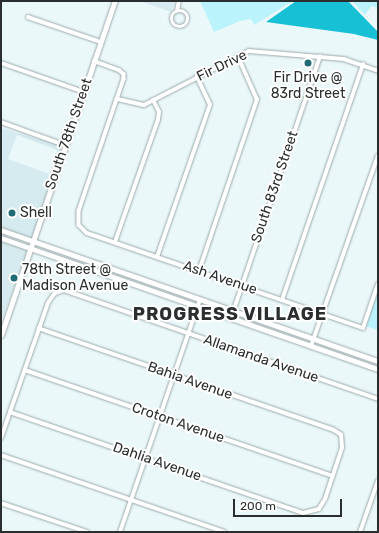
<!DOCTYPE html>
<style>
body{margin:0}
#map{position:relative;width:379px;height:533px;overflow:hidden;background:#eaf8fa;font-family:Rubik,sans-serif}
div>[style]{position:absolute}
.built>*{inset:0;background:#d6ebef}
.green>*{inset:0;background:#baf3fc}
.water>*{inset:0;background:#17c0d5}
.roads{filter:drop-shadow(0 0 1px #9daaac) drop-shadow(0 0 1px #9daaac)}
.street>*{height:3.5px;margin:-1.75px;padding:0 1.75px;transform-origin:1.75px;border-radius:1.75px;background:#fff}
.street>.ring{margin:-1.75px;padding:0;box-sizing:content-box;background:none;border:3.5px solid #fff;border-radius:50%}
.secondary>*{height:5px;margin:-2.5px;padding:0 2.5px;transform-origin:2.5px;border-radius:2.5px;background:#fff}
.dots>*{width:11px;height:11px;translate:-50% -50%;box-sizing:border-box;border:2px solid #fff;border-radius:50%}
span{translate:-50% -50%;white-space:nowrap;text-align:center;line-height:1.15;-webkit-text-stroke:4px #fff;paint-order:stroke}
.street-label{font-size:14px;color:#2a2e2f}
.poi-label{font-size:14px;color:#2a2e2f}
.left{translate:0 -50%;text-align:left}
.district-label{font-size:18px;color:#2a2e2f;font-weight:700;letter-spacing:1px}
.frame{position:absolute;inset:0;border:2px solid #2a2e2f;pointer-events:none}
.scale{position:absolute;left:233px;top:499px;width:109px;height:18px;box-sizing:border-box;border:2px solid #2a2e2f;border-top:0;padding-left:5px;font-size:12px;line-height:14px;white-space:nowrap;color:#2a2e2f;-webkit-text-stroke:3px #fff;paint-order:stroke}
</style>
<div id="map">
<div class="built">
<i style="clip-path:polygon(140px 1px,175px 1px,171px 12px)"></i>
<i style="clip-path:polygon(evenodd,1px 128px,63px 146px,32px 239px,1px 228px,1px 128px,17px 135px,57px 150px,49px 174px,8px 159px,17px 135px)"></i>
<i style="clip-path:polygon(1px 240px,28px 250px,1px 322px)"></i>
</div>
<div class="green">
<i style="clip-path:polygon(200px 1px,293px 1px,254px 25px,251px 19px,240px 21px,214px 32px)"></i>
<i style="clip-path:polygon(352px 1px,378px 1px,378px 8px,371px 6px,365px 15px)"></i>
<i style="clip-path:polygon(377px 294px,378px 295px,378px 330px,366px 326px)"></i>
</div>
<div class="water">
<i style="clip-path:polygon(296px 1px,348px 1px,378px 32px,378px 40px,354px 34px,266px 22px)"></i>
</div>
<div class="roads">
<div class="street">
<i class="ring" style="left:172px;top:11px;width:12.5px;height:12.5px"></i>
<i style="left:177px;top:11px;width:10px;rotate:-79deg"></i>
<i style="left:28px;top:17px;width:77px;rotate:18.9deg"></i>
<i style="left:94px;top:61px;width:27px;rotate:20deg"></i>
<i style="left:119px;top:70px;width:6px;rotate:39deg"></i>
<i style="left:124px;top:74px;width:5px;rotate:90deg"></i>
<i style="left:124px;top:79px;width:139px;rotate:108.8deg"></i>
<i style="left:79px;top:211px;width:14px;rotate:90deg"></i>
<i style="left:79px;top:225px;width:11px;rotate:45deg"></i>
<i style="left:87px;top:233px;width:292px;rotate:19deg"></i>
<i style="left:363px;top:328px;width:46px;rotate:-71.2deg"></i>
<i style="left:1px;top:63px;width:88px;rotate:19.3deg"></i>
<i style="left:118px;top:99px;width:27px;rotate:13deg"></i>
<i style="left:144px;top:105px;width:118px;rotate:-27.2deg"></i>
<i style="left:249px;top:51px;width:95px;rotate:4.8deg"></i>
<i style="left:344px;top:59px;width:36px;rotate:19deg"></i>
<i style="left:1px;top:122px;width:68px;rotate:19.8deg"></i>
<i style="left:115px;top:242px;width:129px;rotate:-70.6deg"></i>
<i style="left:158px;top:120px;width:8px;rotate:-83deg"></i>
<i style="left:159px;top:112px;width:13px;rotate:-117deg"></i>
<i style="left:157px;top:257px;width:161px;rotate:-70.8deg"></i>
<i style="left:210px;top:105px;width:31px;rotate:-115deg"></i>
<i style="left:199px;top:271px;width:181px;rotate:-71.3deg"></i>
<i style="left:257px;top:100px;width:47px;rotate:-113.8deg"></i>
<i style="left:282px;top:300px;width:249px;rotate:-71deg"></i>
<i style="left:231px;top:318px;width:276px;rotate:-71.2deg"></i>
<i style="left:311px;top:346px;width:201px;rotate:-70.6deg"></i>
<i style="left:25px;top:370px;width:325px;rotate:19deg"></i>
<i style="left:10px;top:412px;width:310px;rotate:19deg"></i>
<i style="left:303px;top:513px;width:16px;rotate:-14deg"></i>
<i style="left:319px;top:509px;width:12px;rotate:-59deg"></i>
<i style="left:325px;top:499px;width:54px;rotate:-71.6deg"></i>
<i style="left:342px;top:448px;width:13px;rotate:-94deg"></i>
<i style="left:341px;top:435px;width:9px;rotate:-148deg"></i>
<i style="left:333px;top:430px;width:311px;rotate:-161deg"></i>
<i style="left:1px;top:438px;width:143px;rotate:-70.8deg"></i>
<i style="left:48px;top:303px;width:11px;rotate:-56deg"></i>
<i style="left:54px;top:294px;width:11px;rotate:-22deg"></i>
<i style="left:64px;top:290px;width:332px;rotate:19.1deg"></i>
<i style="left:1px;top:455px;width:236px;rotate:19deg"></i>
<i style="left:1px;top:503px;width:91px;rotate:18.6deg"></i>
<i style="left:120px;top:532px;width:245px;rotate:-71deg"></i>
<i style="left:360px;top:532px;width:54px;rotate:-70.6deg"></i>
</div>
<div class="secondary">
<i style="left:1px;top:230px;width:399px;rotate:19.2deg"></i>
<i style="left:1px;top:238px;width:399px;rotate:19.2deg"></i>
<i style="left:1px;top:335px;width:353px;rotate:-71.2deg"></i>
</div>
</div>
<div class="dots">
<i style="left:308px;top:63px;background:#206a75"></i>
<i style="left:12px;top:213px;background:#206a75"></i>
<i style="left:14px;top:278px;background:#206a75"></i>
</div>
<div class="street-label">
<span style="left:222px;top:66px;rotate:-26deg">Fir Drive</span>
<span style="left:69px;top:134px;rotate:-71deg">South 78th Street</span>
<span style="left:275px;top:187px;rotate:-71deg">South 83rd Street</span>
<span style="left:220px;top:278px;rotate:19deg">Ash Avenue</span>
<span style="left:261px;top:359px;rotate:19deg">Allamanda Avenue</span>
<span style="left:190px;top:381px;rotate:19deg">Bahia Avenue</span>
<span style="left:178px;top:423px;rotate:19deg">Croton Avenue</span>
<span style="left:157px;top:462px;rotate:19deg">Dahlia Avenue</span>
</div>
<div class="poi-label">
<span style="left:308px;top:86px">Fir Drive @<br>83rd Street</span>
<span class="left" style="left:20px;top:213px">Shell</span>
<span class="left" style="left:22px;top:278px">78th Street @<br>Madison Avenue</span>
</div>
<div class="district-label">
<span style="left:230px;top:314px">PROGRESS VILLAGE</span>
</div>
<div class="frame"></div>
<div class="scale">200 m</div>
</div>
